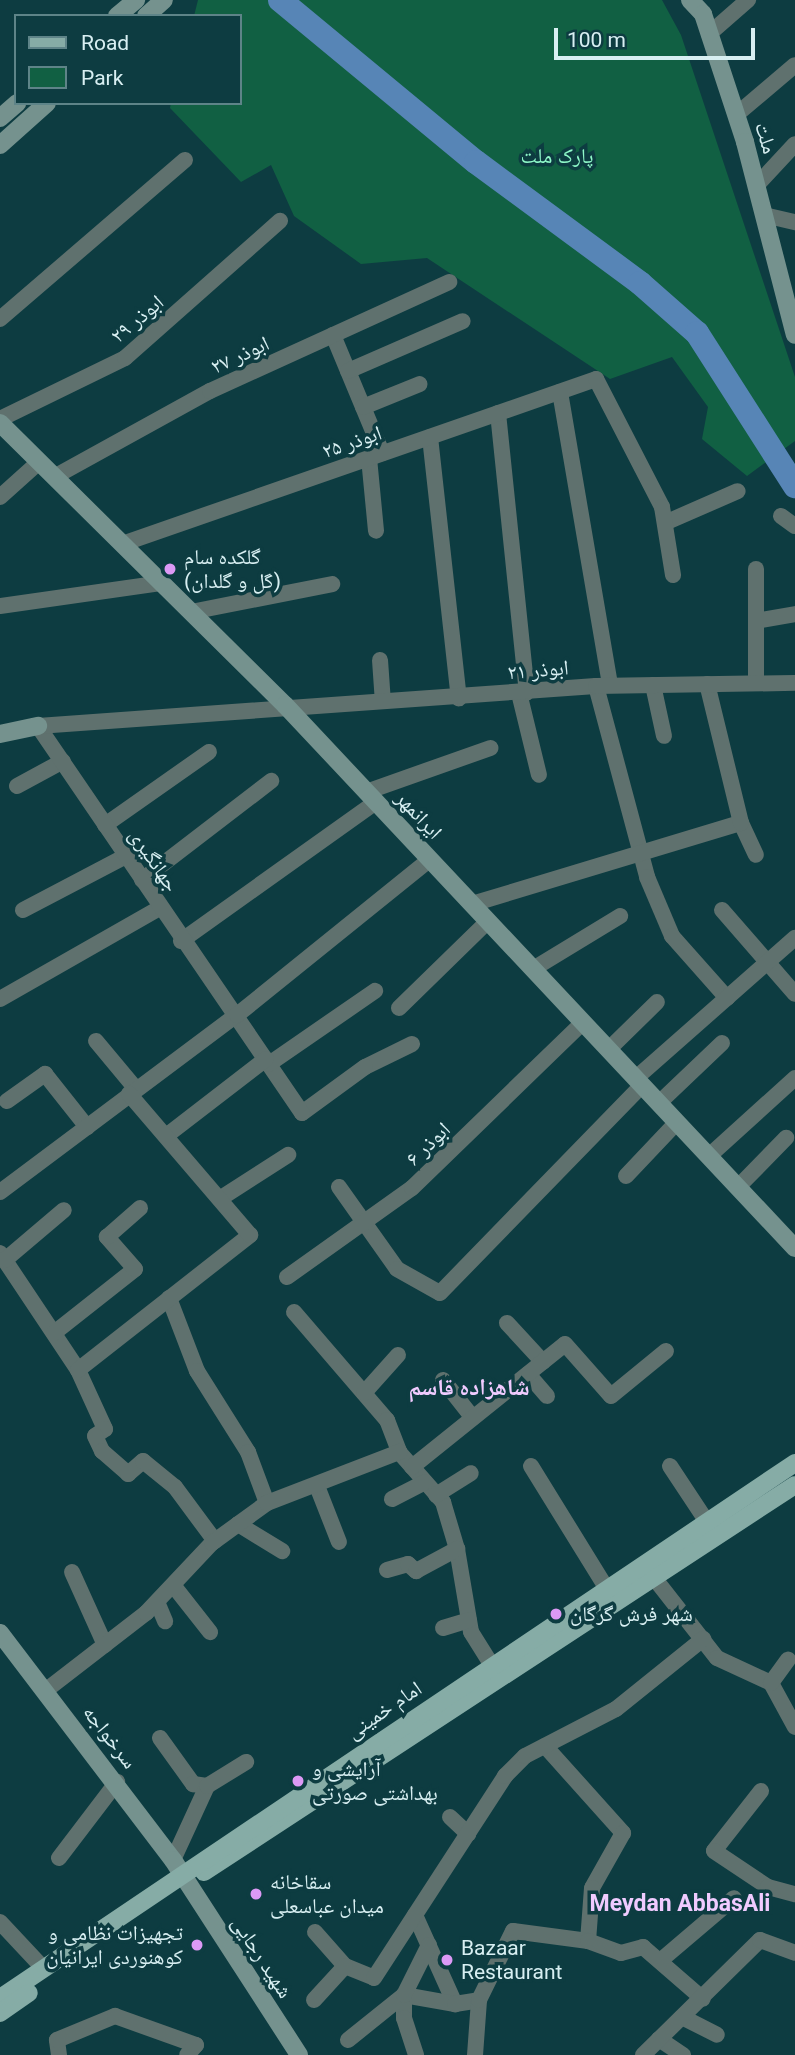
<!DOCTYPE html>
<meta charset="utf-8">
<style>
body{margin:0}
#map{position:relative;width:795px;height:2055px;overflow:hidden;background:#0d3c41;font-family:Roboto,"Noto Naskh Arabic",sans-serif}
div>[style]{position:absolute}
.green>*{inset:0;background:#116043}
.river>*{height:24px;margin:-12px;padding:0 12px;transform-origin:12px;border-radius:12px;background:#5785b6}
.street>*{height:16px;margin:-8px;padding:0 8px;transform-origin:8px;border-radius:8px;background:#5f716e}
.secondary>*{height:18px;margin:-9px;padding:0 9px;transform-origin:9px;border-radius:9px;background:#75928e}
.primary>*{height:18px;margin:-9px;padding:0 9px;transform-origin:9px;border-radius:9px;background:#86aca6}
.dots>*{width:19px;height:19px;translate:-50% -50%;box-sizing:border-box;border:4px solid #0d3c41;border-radius:50%}
span{translate:-50% -50%;white-space:nowrap;text-align:center;line-height:1.15;-webkit-text-stroke:7px #0d3c41;paint-order:stroke}
.street-label{font-size:21px;color:#d8eff2}
.park-label{font-size:21px;color:#8ff9c9}
.poi-label{font-size:21px;color:#d8eff2}
.left{translate:0 -50%;text-align:left}
.right{translate:-100% -50%;text-align:right}
.neighbourhood-label{font-size:23px;color:#f0cbff;font-weight:700}
.legend{position:absolute;left:14px;top:14px;width:228px;height:91px;box-sizing:border-box;background:#0d3c41;border:2px solid #5e8488;margin:0;padding:9px 12px;list-style:none;font-size:21px;color:#d8eff2}
.legend li{display:flex;align-items:center;gap:14px;height:35px}
.legend b{width:35px;border:2px solid #5e8488}
.scale{position:absolute;left:554px;top:28px;width:201px;height:32px;box-sizing:border-box;border:4px solid #d8eff2;border-top:0;padding-left:9px;font-size:21px;line-height:24px;white-space:nowrap;color:#d8eff2;-webkit-text-stroke:5px #0d3c41;paint-order:stroke}
</style>
<div id="map">
<div class="green">
<i style="clip-path:polygon(198px 0,662px 0,681px 35px,795px 377px,795px 441px,747px 476px,702px 439px,708px 407px,672px 357px,610px 379px,427px 258px,361px 264px,294px 216px,271px 165px,241px 182px,170px 108px,171px 103px,240px 103px,240px 16px,194px 16px)"></i>
</div>
<div class="river">
<i style="left:280px;top:0;width:254px;rotate:39.6deg"></i>
<i style="left:476px;top:162px;width:204px;rotate:36.4deg"></i>
<i style="left:640px;top:283px;width:76px;rotate:41.3deg"></i>
<i style="left:697px;top:333px;width:182px;rotate:57.4deg"></i>
</div>
<div class="street">
<i style="left:709px;top:34px;width:52px;rotate:-41.1deg"></i>
<i style="left:736px;top:115px;width:77px;rotate:-40.3deg"></i>
<i style="left:756px;top:186px;width:57px;rotate:-47.1deg"></i>
<i style="left:764px;top:215px;width:32px;rotate:13deg"></i>
<i style="left:0;top:319px;width:244px;rotate:-40.7deg"></i>
<i style="left:333px;top:335px;width:128px;rotate:67.4deg"></i>
<i style="left:348px;top:371px;width:125px;rotate:-23.5deg"></i>
<i style="left:560px;top:392px;width:297px;rotate:80.3deg"></i>
<i style="left:363px;top:407px;width:61px;rotate:-22deg"></i>
<i style="left:498px;top:413px;width:281px;rotate:84.1deg"></i>
<i style="left:0;top:419px;width:139px;rotate:-26deg"></i>
<i style="left:125px;top:358px;width:207px;rotate:-41.5deg"></i>
<i style="left:430px;top:437px;width:263px;rotate:83.7deg"></i>
<i style="left:369px;top:458px;width:73px;rotate:84.5deg"></i>
<i style="left:54px;top:477px;width:178px;rotate:-28.9deg"></i>
<i style="left:210px;top:391px;width:263px;rotate:-24.5deg"></i>
<i style="left:0;top:497px;width:52px;rotate:-41.9deg"></i>
<i style="left:781px;top:516px;width:17px;rotate:36deg"></i>
<i style="left:667px;top:522px;width:77px;rotate:-23.6deg"></i>
<i style="left:122px;top:544px;width:502px;rotate:-19.19deg"></i>
<i style="left:596px;top:379px;width:144px;rotate:62.7deg"></i>
<i style="left:662px;top:507px;width:69px;rotate:80.8deg"></i>
<i style="left:0;top:606px;width:164px;rotate:-8.1deg"></i>
<i style="left:191px;top:612px;width:144px;rotate:-11.2deg"></i>
<i style="left:756px;top:621px;width:40px;rotate:-10deg"></i>
<i style="left:380px;top:660px;width:39px;rotate:86deg"></i>
<i style="left:756px;top:683px;width:114px;rotate:-90deg"></i>
<i style="left:653px;top:685px;width:52px;rotate:77.8deg"></i>
<i style="left:596px;top:686px;width:198px;rotate:75deg"></i>
<i style="left:647px;top:877px;width:64px;rotate:67deg"></i>
<i style="left:672px;top:936px;width:83px;rotate:48.4deg"></i>
<i style="left:519px;top:693px;width:84px;rotate:76.3deg"></i>
<i style="left:17px;top:786px;width:52px;rotate:-28.5deg"></i>
<i style="left:366px;top:792px;width:132px;rotate:-19.5deg"></i>
<i style="left:741px;top:823px;width:35px;rotate:65deg"></i>
<i style="left:105px;top:825px;width:127px;rotate:-35.1deg"></i>
<i style="left:142px;top:880px;width:163px;rotate:-37.5deg"></i>
<i style="left:472px;top:904px;width:281px;rotate:-16.8deg"></i>
<i style="left:741px;top:823px;width:143px;rotate:-103.7deg"></i>
<i style="left:23px;top:910px;width:116px;rotate:-27.7deg"></i>
<i style="left:722px;top:910px;width:111px;rotate:49deg"></i>
<i style="left:181px;top:941px;width:239px;rotate:-35.5deg"></i>
<i style="left:533px;top:969px;width:102px;rotate:-31.3deg"></i>
<i style="left:0;top:999px;width:185px;rotate:-29.7deg"></i>
<i style="left:399px;top:1008px;width:124px;rotate:-44.3deg"></i>
<i style="left:96px;top:1041px;width:62px;rotate:50.2deg"></i>
<i style="left:412px;top:1044px;width:52px;rotate:153.9deg"></i>
<i style="left:365px;top:1067px;width:78px;rotate:143.9deg"></i>
<i style="left:302px;top:1113px;width:468px;rotate:-124.3deg"></i>
<i style="left:38px;top:726px;width:559px;rotate:-4.1deg"></i>
<i style="left:596px;top:686px;width:199px;rotate:-0.9deg"></i>
<i style="left:609px;top:1049px;width:67px;rotate:-44.4deg"></i>
<i style="left:269px;top:1064px;width:129px;rotate:-34.6deg"></i>
<i style="left:636px;top:1078px;width:212px;rotate:-41.4deg"></i>
<i style="left:7px;top:1101px;width:47px;rotate:-35.4deg"></i>
<i style="left:45px;top:1074px;width:68px;rotate:51.6deg"></i>
<i style="left:659px;top:1103px;width:87px;rotate:-43.6deg"></i>
<i style="left:166px;top:1136px;width:126px;rotate:-37.6deg"></i>
<i style="left:709px;top:1156px;width:116px;rotate:-42.2deg"></i>
<i style="left:626px;top:1176px;width:74px;rotate:-46.6deg"></i>
<i style="left:339px;top:1187px;width:100px;rotate:54.7deg"></i>
<i style="left:397px;top:1269px;width:49px;rotate:29.2deg"></i>
<i style="left:440px;top:1293px;width:290px;rotate:-45.8deg"></i>
<i style="left:738px;top:1187px;width:69px;rotate:-45.6deg"></i>
<i style="left:0;top:1192px;width:296px;rotate:-36.8deg"></i>
<i style="left:237px;top:1015px;width:248px;rotate:-38.9deg"></i>
<i style="left:221px;top:1198px;width:80px;rotate:-32.7deg"></i>
<i style="left:0;top:1253px;width:141px;rotate:56.3deg"></i>
<i style="left:78px;top:1370px;width:65px;rotate:65.4deg"></i>
<i style="left:105px;top:1429px;width:12px;rotate:145deg"></i>
<i style="left:95px;top:1436px;width:17px;rotate:65deg"></i>
<i style="left:102px;top:1451px;width:35px;rotate:41deg"></i>
<i style="left:128px;top:1474px;width:20px;rotate:-41deg"></i>
<i style="left:143px;top:1461px;width:41px;rotate:39.1deg"></i>
<i style="left:175px;top:1487px;width:67px;rotate:53.5deg"></i>
<i style="left:5px;top:1260px;width:77px;rotate:-40.3deg"></i>
<i style="left:287px;top:1277px;width:153px;rotate:-35.5deg"></i>
<i style="left:412px;top:1188px;width:238px;rotate:-44.1deg"></i>
<i style="left:169px;top:1298px;width:78px;rotate:69deg"></i>
<i style="left:197px;top:1371px;width:96px;rotate:57.8deg"></i>
<i style="left:248px;top:1452px;width:54px;rotate:69.6deg"></i>
<i style="left:294px;top:1312px;width:143px;rotate:49.3deg"></i>
<i style="left:387px;top:1420px;width:34px;rotate:69deg"></i>
<i style="left:399px;top:1452px;width:67px;rotate:48.7deg"></i>
<i style="left:443px;top:1502px;width:49px;rotate:73.4deg"></i>
<i style="left:457px;top:1549px;width:84px;rotate:80.4deg"></i>
<i style="left:471px;top:1632px;width:39px;rotate:58deg"></i>
<i style="left:507px;top:1323px;width:53px;rotate:47.3deg"></i>
<i style="left:54px;top:1333px;width:103px;rotate:-38.3deg"></i>
<i style="left:135px;top:1269px;width:43px;rotate:-131.2deg"></i>
<i style="left:107px;top:1237px;width:44px;rotate:-41.3deg"></i>
<i style="left:78px;top:1370px;width:219px;rotate:-38.1deg"></i>
<i style="left:250px;top:1235px;width:186px;rotate:-130.6deg"></i>
<i style="left:528px;top:1374px;width:29px;rotate:49deg"></i>
<i style="left:443px;top:1380px;width:48px;rotate:51.7deg"></i>
<i style="left:364px;top:1393px;width:51px;rotate:-48.2deg"></i>
<i style="left:531px;top:1466px;width:145px;rotate:58.3deg"></i>
<i style="left:670px;top:1466px;width:67px;rotate:56.5deg"></i>
<i style="left:412px;top:1467px;width:196px;rotate:-38.8deg"></i>
<i style="left:565px;top:1344px;width:69px;rotate:48.5deg"></i>
<i style="left:611px;top:1396px;width:71px;rotate:-39.3deg"></i>
<i style="left:317px;top:1486px;width:60px;rotate:68.6deg"></i>
<i style="left:436px;top:1495px;width:41px;rotate:-32.2deg"></i>
<i style="left:392px;top:1499px;width:37px;rotate:-27deg"></i>
<i style="left:238px;top:1524px;width:52px;rotate:31.5deg"></i>
<i style="left:387px;top:1570px;width:22px;rotate:-16deg"></i>
<i style="left:408px;top:1564px;width:11px;rotate:41deg"></i>
<i style="left:416px;top:1571px;width:47px;rotate:-28.2deg"></i>
<i style="left:72px;top:1572px;width:80px;rotate:65.7deg"></i>
<i style="left:655px;top:1579px;width:100px;rotate:51.9deg"></i>
<i style="left:717px;top:1658px;width:60px;rotate:24.8deg"></i>
<i style="left:771px;top:1683px;width:50px;rotate:61.4deg"></i>
<i style="left:173px;top:1585px;width:60px;rotate:51.8deg"></i>
<i style="left:157px;top:1602px;width:21px;rotate:67deg"></i>
<i style="left:443px;top:1628px;width:27px;rotate:-17deg"></i>
<i style="left:771px;top:1683px;width:29px;rotate:-54deg"></i>
<i style="left:45px;top:1691px;width:128px;rotate:-37.7deg"></i>
<i style="left:146px;top:1613px;width:96px;rotate:-46.7deg"></i>
<i style="left:212px;top:1543px;width:68px;rotate:-36deg"></i>
<i style="left:267px;top:1503px;width:142px;rotate:-21.1deg"></i>
<i style="left:160px;top:1738px;width:57px;rotate:54.3deg"></i>
<i style="left:193px;top:1784px;width:14px;rotate:8deg"></i>
<i style="left:545px;top:1746px;width:117px;rotate:48.1deg"></i>
<i style="left:623px;top:1833px;width:63px;rotate:119.4deg"></i>
<i style="left:592px;top:1888px;width:53px;rotate:94.3deg"></i>
<i style="left:761px;top:1791px;width:76px;rotate:128.1deg"></i>
<i style="left:714px;top:1851px;width:65px;rotate:33.7deg"></i>
<i style="left:768px;top:1887px;width:28px;rotate:15deg"></i>
<i style="left:450px;top:1817px;width:25px;rotate:43deg"></i>
<i style="left:59px;top:1858px;width:96px;rotate:-52.7deg"></i>
<i style="left:173px;top:1860px;width:81px;rotate:-65.3deg"></i>
<i style="left:207px;top:1786px;width:46px;rotate:-31.6deg"></i>
<i style="left:415px;top:1915px;width:98px;rotate:65.8deg"></i>
<i style="left:0;top:1922px;width:63px;rotate:46.9deg"></i>
<i style="left:315px;top:1932px;width:45px;rotate:48.6deg"></i>
<i style="left:345px;top:1966px;width:31px;rotate:22deg"></i>
<i style="left:374px;top:1978px;width:241px;rotate:-57deg"></i>
<i style="left:505px;top:1776px;width:28px;rotate:-45deg"></i>
<i style="left:525px;top:1756px;width:102px;rotate:-27.3deg"></i>
<i style="left:616px;top:1709px;width:112px;rotate:-38.8deg"></i>
<i style="left:660px;top:1961px;width:97px;rotate:-40.4deg"></i>
<i style="left:404px;top:1995px;width:52px;rotate:10deg"></i>
<i style="left:455px;top:2004px;width:24px;rotate:-9deg"></i>
<i style="left:404px;top:1995px;width:23px;rotate:90deg"></i>
<i style="left:404px;top:2018px;width:39px;rotate:72deg"></i>
<i style="left:314px;top:2000px;width:46px;rotate:-47.6deg"></i>
<i style="left:682px;top:2017px;width:39px;rotate:27deg"></i>
<i style="left:659px;top:2039px;width:29px;rotate:34deg"></i>
<i style="left:348px;top:2040px;width:72px;rotate:-38.8deg"></i>
<i style="left:404px;top:1995px;width:56px;rotate:-63.4deg"></i>
<i style="left:59px;top:2055px;width:15px;rotate:-98deg"></i>
<i style="left:57px;top:2040px;width:63px;rotate:-22.5deg"></i>
<i style="left:115px;top:2016px;width:86px;rotate:19.7deg"></i>
<i style="left:196px;top:2045px;width:13px;rotate:132deg"></i>
<i style="left:475px;top:2055px;width:55px;rotate:-85.8deg"></i>
<i style="left:479px;top:2000px;width:77px;rotate:-63.8deg"></i>
<i style="left:513px;top:1931px;width:76px;rotate:7.6deg"></i>
<i style="left:588px;top:1941px;width:35px;rotate:20deg"></i>
<i style="left:621px;top:1953px;width:23px;rotate:-15deg"></i>
<i style="left:643px;top:1947px;width:79px;rotate:40.9deg"></i>
<i style="left:643px;top:2055px;width:164px;rotate:-44.5deg"></i>
<i style="left:760px;top:1940px;width:37px;rotate:20deg"></i>
</div>
<div class="secondary">
<i style="left:690px;top:0;width:19px;rotate:47deg"></i>
<i style="left:703px;top:14px;width:135px;rotate:71.8deg"></i>
<i style="left:745px;top:142px;width:199px;rotate:75.5deg"></i>
<i style="left:117px;top:16px;width:25px;rotate:-40deg"></i>
<i style="left:146px;top:16px;width:24px;rotate:-42deg"></i>
<i style="left:0;top:118px;width:23px;rotate:-41deg"></i>
<i style="left:0;top:145px;width:63px;rotate:-41.8deg"></i>
<i style="left:0;top:423px;width:401px;rotate:44.7deg"></i>
<i style="left:285px;top:705px;width:745px;rotate:46.8deg"></i>
<i style="left:0;top:734px;width:39px;rotate:-12deg"></i>
<i style="left:0;top:1633px;width:285px;rotate:52.7deg"></i>
<i style="left:173px;top:1860px;width:232px;rotate:57.1deg"></i>
</div>
<div class="primary">
<i style="left:204px;top:1872px;width:706px;rotate:-33.22deg"></i>
<i style="left:0;top:1998px;width:958px;rotate:-33.94deg"></i>
<i style="left:0;top:2013px;width:35px;rotate:-35deg"></i>
</div>
<div class="dots">
<i style="left:170px;top:569px;background:#dc99f5"></i>
<i style="left:556px;top:1614px;background:#dc99f5"></i>
<i style="left:298px;top:1781px;background:#dc99f5"></i>
<i style="left:256px;top:1894px;background:#dc99f5"></i>
<i style="left:197px;top:1945px;background:#dc99f5"></i>
<i style="left:447px;top:1960px;background:#dc99f5"></i>
</div>
<div class="street-label">
<span style="left:766px;top:138px;rotate:73deg">ملت</span>
<span style="left:137px;top:319px;rotate:-40deg">ابوذر ۲۹</span>
<span style="left:240px;top:355px;rotate:-25deg">ابوذر ۲۷</span>
<span style="left:352px;top:442px;rotate:-19deg">ابوذر ۲۵</span>
<span style="left:538px;top:670px;rotate:-5deg">۲۱ ابوذر</span>
<span style="left:419px;top:815px;rotate:47deg">ایرانمهر</span>
<span style="left:154px;top:860px;rotate:56deg">جهانگیری</span>
<span style="left:428px;top:1144px;rotate:-44deg">ابوذر ۶</span>
<span style="left:384px;top:1710px;rotate:-34deg">امام خمینی</span>
<span style="left:110px;top:1737px;rotate:52deg">سرخواجه</span>
<span style="left:262px;top:1957px;rotate:57deg">شهید رجایی</span>
</div>
<div class="park-label">
<span style="left:557px;top:156px">پارک ملت</span>
</div>
<div class="poi-label">
<span class="left" style="left:184px;top:569px">گلکده سام<br>(گل و گلدان)</span>
<span class="left" style="left:570px;top:1614px">شهر فرش گرگان</span>
<span class="left" style="left:312px;top:1781px">آرایشی و<br>بهداشتی صورتی</span>
<span class="left" style="left:270px;top:1894px">سقاخانه<br>میدان عباسعلی</span>
<span class="right" style="left:183px;top:1945px">تجهیزات نظامی و<br>کوهنوردی ایرانیان</span>
<span class="left" style="left:461px;top:1960px">Bazaar<br>Restaurant</span>
</div>
<div class="neighbourhood-label">
<span style="left:469px;top:1388px">شاهزاده قاسم</span>
<span style="left:680px;top:1904px">Meydan AbbasAli</span>
</div>
<ul class="legend">
<li><b style="height:9px;background:#86aca6"></b>Road</li>
<li><b style="height:19px;background:#116043"></b>Park</li>
</ul>
<div class="scale">100 m</div>
</div>
